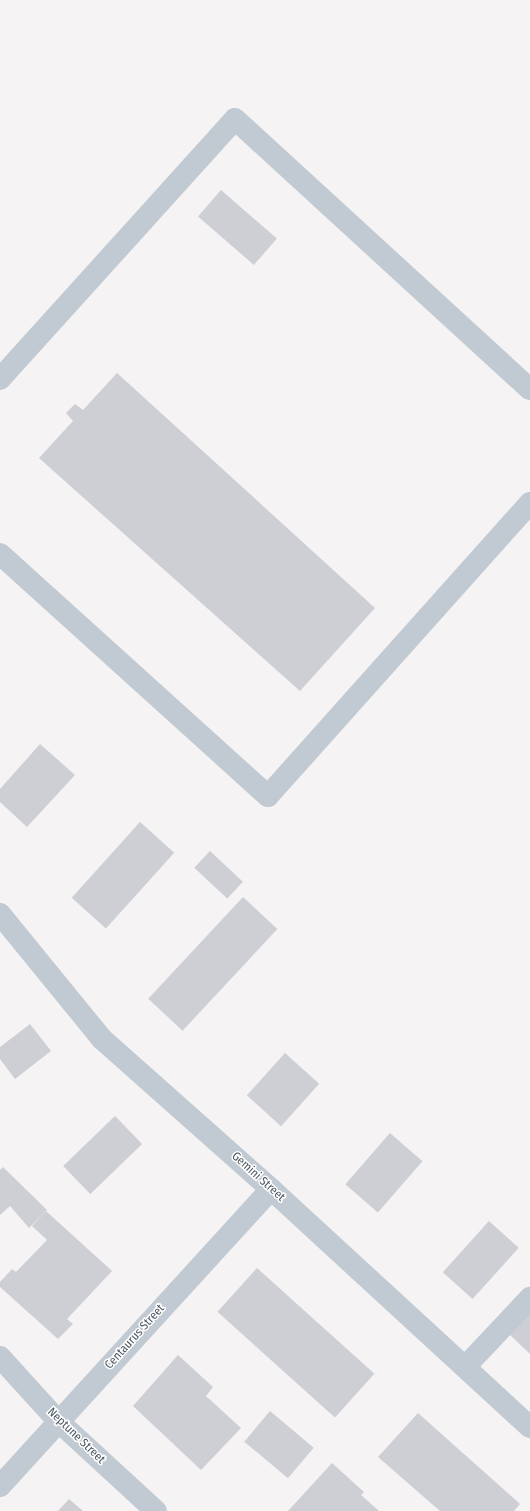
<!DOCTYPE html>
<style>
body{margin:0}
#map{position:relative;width:530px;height:1511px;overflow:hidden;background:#f5f3f3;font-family:"Fira Sans Condensed",sans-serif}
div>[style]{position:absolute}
.building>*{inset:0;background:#cdcfd5;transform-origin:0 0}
.minor>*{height:22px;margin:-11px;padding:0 11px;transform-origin:11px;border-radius:11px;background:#c1cad2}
span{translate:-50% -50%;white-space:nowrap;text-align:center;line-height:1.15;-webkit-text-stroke:3px #fff;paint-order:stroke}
.street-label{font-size:12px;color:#4a5661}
</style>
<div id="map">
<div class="building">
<i style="left:221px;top:190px;width:74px;height:35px;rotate:41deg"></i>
<i style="clip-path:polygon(117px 373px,375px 608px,300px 691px,39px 458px,73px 421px,66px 413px,75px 404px,83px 410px)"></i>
<i style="clip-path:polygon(40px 744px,75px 775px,27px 827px,0 802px,0 789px)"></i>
<i style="left:140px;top:822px;width:46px;height:102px;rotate:42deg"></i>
<i style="left:210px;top:851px;width:45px;height:23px;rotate:43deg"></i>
<i style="left:243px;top:897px;width:47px;height:139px;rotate:43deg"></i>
<i style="clip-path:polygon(30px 1024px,51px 1051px,15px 1079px,0 1059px,0 1047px)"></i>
<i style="left:285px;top:1053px;width:46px;height:57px;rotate:42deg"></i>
<i style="left:115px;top:1116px;width:39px;height:72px;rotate:46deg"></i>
<i style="left:390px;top:1133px;width:43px;height:68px;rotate:41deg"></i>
<i style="clip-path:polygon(3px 1167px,47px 1210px,29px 1228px,10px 1206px,0 1215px,0 1170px)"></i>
<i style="clip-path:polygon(46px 1211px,112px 1271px,67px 1319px,73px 1324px,58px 1339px,0 1287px,0 1282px,12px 1269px,16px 1272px,47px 1240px,32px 1226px)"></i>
<i style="left:489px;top:1221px;width:40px;height:69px;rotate:42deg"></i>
<i style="left:257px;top:1268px;width:158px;height:59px;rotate:42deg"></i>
<i style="clip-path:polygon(530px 1307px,530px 1354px,507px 1332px)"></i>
<i style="clip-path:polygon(178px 1355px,213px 1387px,206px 1396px,241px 1428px,201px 1470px,133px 1406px)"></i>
<i style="left:270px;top:1411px;width:57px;height:40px;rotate:40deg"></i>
<i style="clip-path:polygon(418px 1413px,520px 1504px,514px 1511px,440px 1511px,378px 1457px)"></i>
<i style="clip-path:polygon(332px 1463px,364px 1492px,361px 1495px,379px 1511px,288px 1511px)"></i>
<i style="clip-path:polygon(69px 1499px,83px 1511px,58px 1511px)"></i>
</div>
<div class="minor">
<i style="left:0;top:379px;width:350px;rotate:-47.9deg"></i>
<i style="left:235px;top:119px;width:400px;rotate:42.5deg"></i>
<i style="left:0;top:554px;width:361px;rotate:42.1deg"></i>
<i style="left:268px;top:796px;width:393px;rotate:-48.2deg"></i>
<i style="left:0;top:914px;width:161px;rotate:50.8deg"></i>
<i style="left:102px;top:1039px;width:226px;rotate:41.6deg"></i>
<i style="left:271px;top:1189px;width:352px;rotate:42.6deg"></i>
<i style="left:0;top:1357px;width:86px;rotate:47.8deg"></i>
<i style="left:58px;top:1421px;width:133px;rotate:42.6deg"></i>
<i style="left:465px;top:1367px;width:95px;rotate:-46.7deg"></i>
<i style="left:0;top:1486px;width:402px;rotate:-47.6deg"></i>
</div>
<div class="street-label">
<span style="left:258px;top:1177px;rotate:42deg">Gemini Street</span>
<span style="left:135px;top:1337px;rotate:-48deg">Centaurus Street</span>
<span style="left:76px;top:1436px;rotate:44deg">Neptune Street</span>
</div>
</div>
